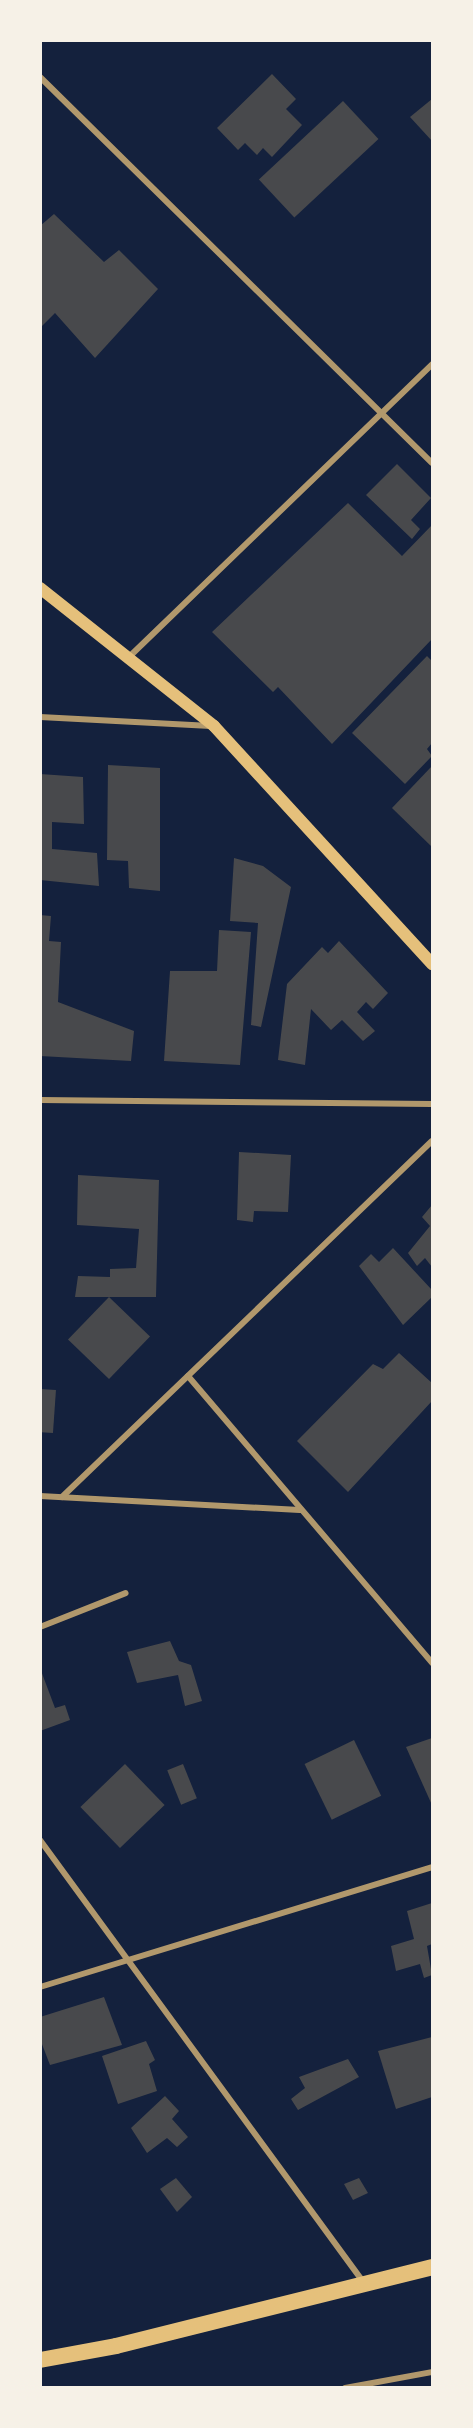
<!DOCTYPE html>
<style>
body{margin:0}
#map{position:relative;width:473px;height:2428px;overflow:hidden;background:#14213d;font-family:"DM Sans",sans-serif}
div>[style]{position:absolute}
.building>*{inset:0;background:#48494c;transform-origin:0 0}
.minor>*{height:6px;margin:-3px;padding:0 3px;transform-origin:3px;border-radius:3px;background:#b1986c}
.secondary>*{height:12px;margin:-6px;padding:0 6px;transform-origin:6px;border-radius:6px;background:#e5c07b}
.trunk>*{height:16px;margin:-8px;padding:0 8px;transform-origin:8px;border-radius:8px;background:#e5c07b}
span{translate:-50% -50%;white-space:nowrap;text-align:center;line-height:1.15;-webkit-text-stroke:4.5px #f6f1e7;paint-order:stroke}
.frame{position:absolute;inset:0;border:42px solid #f6f1e7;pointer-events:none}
</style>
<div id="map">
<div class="building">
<i style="clip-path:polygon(272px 74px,296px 99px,286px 109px,302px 125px,272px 157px,263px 148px,257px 155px,245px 143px,238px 150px,217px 128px)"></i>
<i style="clip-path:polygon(432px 99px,432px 141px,410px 117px)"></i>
<i style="left:343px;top:101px;width:52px;height:115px;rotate:47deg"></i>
<i style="clip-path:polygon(54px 214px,104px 262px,119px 250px,158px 289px,95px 358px,55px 313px,40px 328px,40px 226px)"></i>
<i style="clip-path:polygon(397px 464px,431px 498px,411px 520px,420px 529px,412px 539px,366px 495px)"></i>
<i style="clip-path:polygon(348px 503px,402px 556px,432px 525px,432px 639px,332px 744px,278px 687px,273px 692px,212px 632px)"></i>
<i style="clip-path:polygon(427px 656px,432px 661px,432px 743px,427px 749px,432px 756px,405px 784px,352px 733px)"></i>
<i style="clip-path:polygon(108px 765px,160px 768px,160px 891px,129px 888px,128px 861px,107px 860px)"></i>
<i style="clip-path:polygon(432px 766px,432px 847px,392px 808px)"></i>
<i style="clip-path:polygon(40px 774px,83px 777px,84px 824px,52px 822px,52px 849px,97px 853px,99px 886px,40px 880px)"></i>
<i style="clip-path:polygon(234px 858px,263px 866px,291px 887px,261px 1027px,251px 1025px,258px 923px,230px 921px)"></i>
<i style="clip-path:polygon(40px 915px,51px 916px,49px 941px,61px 942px,58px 1002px,134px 1031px,131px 1061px,40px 1056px)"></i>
<i style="clip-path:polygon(219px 930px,251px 932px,240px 1065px,164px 1061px,170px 971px,217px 971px)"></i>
<i style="clip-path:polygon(339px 941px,388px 993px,373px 1009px,366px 1002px,357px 1012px,375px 1031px,363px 1041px,342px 1020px,331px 1030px,311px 1009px,305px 1065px,278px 1060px,287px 984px,322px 947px,328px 953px)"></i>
<i style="clip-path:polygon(239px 1152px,291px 1155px,288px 1212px,254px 1211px,253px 1222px,237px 1220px)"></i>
<i style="clip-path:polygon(78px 1175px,159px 1180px,156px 1297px,75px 1297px,78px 1276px,110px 1277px,110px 1269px,136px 1268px,139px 1229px,77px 1225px)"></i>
<i style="clip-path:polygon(432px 1205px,432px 1267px,425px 1258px,417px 1266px,408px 1253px,430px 1226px,422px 1217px)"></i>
<i style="clip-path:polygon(393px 1248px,432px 1290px,432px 1297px,403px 1325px,359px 1266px,371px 1254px,379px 1262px)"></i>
<i style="left:109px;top:1297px;width:57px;height:59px;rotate:44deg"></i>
<i style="clip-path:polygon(399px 1353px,432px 1383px,432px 1401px,348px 1492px,297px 1441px,373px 1364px,383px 1369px)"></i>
<i style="left:40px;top:1389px;width:16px;height:43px;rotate:4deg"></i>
<i style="clip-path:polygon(170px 1641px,179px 1661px,191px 1665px,202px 1701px,185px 1706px,178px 1675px,137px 1683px,127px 1652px)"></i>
<i style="clip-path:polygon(40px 1668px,55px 1708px,65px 1705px,70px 1720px,40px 1731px)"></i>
<i style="clip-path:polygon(432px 1738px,432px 1805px,406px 1747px)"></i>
<i style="left:354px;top:1740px;width:62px;height:55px;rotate:64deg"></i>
<i style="left:125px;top:1764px;width:57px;height:62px;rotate:46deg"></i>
<i style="left:183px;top:1764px;width:37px;height:17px;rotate:68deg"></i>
<i style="clip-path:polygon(432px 1903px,432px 1944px,427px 1946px,432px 1975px,424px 1978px,420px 1964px,396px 1971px,391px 1946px,414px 1939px,407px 1911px)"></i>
<i style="clip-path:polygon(104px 1997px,122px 2045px,50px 2065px,40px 2039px,40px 2017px)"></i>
<i style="clip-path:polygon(432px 2037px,432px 2097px,396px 2109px,378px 2051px)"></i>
<i style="clip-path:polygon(146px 2041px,155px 2060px,149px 2064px,157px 2091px,118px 2104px,102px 2056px)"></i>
<i style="clip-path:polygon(348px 2059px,359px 2077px,298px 2110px,291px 2099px,305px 2088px,299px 2077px)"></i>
<i style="clip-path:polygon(165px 2096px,179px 2111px,172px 2119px,188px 2137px,177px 2147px,167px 2138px,147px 2153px,131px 2128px)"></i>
<i style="clip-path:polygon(176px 2178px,192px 2197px,177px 2212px,160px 2189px)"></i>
<i style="clip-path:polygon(359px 2178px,368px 2193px,353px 2200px,344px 2184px)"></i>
</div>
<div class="minor">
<i style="left:40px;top:77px;width:550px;rotate:44.56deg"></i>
<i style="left:129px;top:657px;width:421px;rotate:-44deg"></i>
<i style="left:40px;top:717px;width:171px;rotate:3deg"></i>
<i style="left:40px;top:1100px;width:392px;rotate:0.6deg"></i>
<i style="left:188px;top:1376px;width:377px;rotate:49.6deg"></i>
<i style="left:40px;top:1496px;width:260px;rotate:3.1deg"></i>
<i style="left:62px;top:1497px;width:513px;rotate:-43.9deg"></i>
<i style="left:40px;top:1627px;width:92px;rotate:-21.6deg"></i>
<i style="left:40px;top:1840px;width:549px;rotate:53.82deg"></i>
<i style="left:40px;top:1987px;width:410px;rotate:-17deg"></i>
<i style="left:345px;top:2388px;width:88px;rotate:-10.4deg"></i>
</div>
<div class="secondary">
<i style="left:40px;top:588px;width:222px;rotate:38.4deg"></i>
<i style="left:214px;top:726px;width:323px;rotate:47.5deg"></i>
</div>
<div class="trunk">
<i style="left:40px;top:2360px;width:77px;rotate:-10.4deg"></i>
<i style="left:116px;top:2346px;width:326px;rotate:-14deg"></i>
</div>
<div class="frame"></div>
</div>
